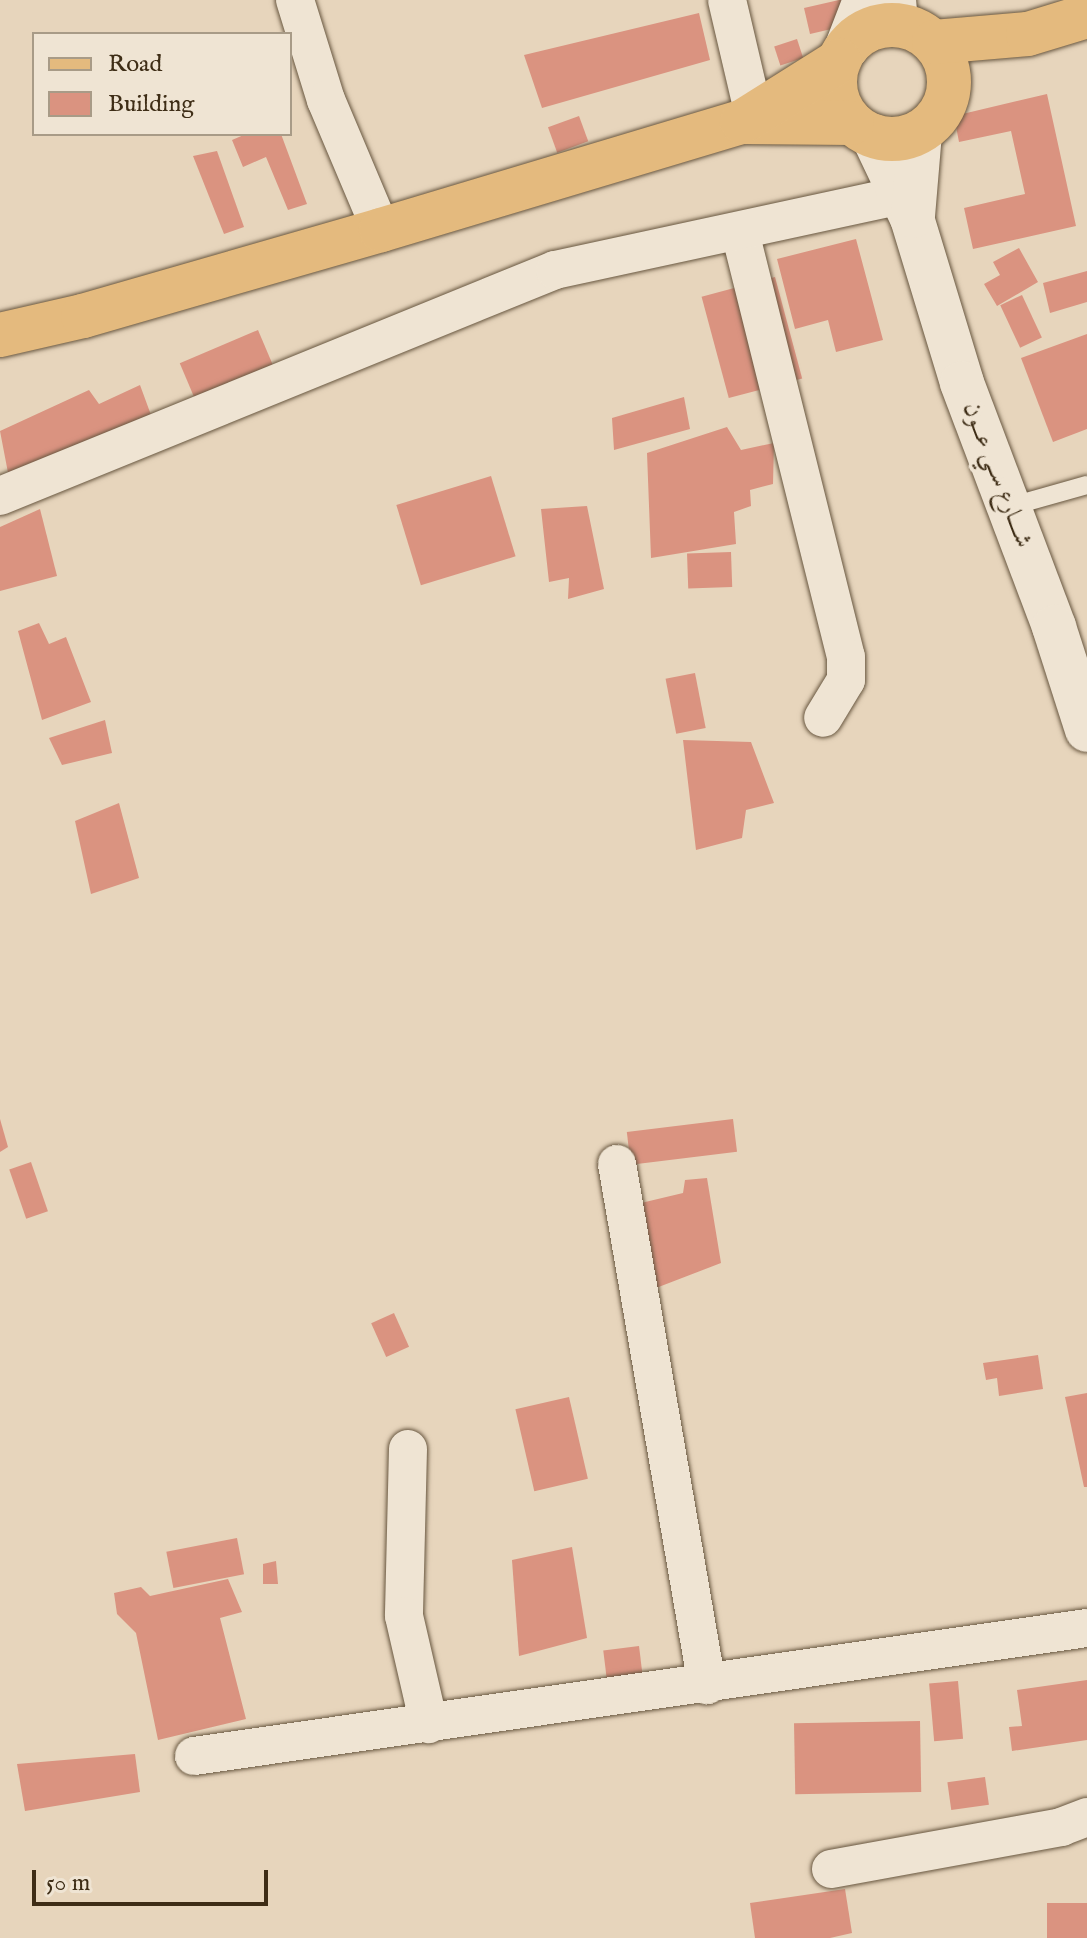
<!DOCTYPE html>
<meta charset="utf-8">
<style>
body{margin:0}
#map{position:relative;width:1087px;height:1938px;overflow:hidden;background:#e7d5bc;font-family:"IM FELL English",Amiri,serif}
div>[style]{position:absolute}
.building>*{inset:0;background:#da9380;transform-origin:0 0}
.roads{filter:drop-shadow(0 0 2px #685740) drop-shadow(0 0 2px #685740)}
.service>*{height:18px;margin:-9px;padding:0 9px;transform-origin:9px;border-radius:9px;background:#efe4d3}
.minor>*{height:38px;margin:-19px;padding:0 19px;transform-origin:19px;border-radius:19px;background:#efe4d3}
.tertiary>*{height:44px;margin:-22px;padding:0 22px;transform-origin:22px;border-radius:22px;background:#efe4d3}
.primary>*{height:44px;margin:-22px;padding:0 22px;transform-origin:22px;border-radius:22px;background:#e4ba7e}
.primary>.ring{margin:-22px;padding:0;box-sizing:content-box;background:none;border:44px solid #e4ba7e;border-radius:50%}
span{translate:-50% -50%;white-space:nowrap;text-align:center;line-height:1.15;-webkit-text-stroke:7px #efe4d3;paint-order:stroke}
.street-label{font-size:24px;color:#3e2d16}
.legend{position:absolute;left:32px;top:32px;width:260px;height:104px;box-sizing:border-box;background:#efe4d3;border:2px solid #a89b87;margin:0;padding:10px 14px;list-style:none;font-size:24px;color:#3e2d16}
.legend li{display:flex;align-items:center;gap:16px;height:40px}
.legend b{width:40px;border:2px solid #a89b87}
.scale{position:absolute;left:32px;top:1870px;width:236px;height:36px;box-sizing:border-box;border:4px solid #3e2d16;border-top:0;padding-left:10px;font-size:24px;line-height:28px;white-space:nowrap;color:#3e2d16;-webkit-text-stroke:6px #efe4d3;paint-order:stroke}
</style>
<div id="map">
<div class="building">
<i style="clip-path:polygon(839px 0,848px 0,853px 24px,810px 34px,804px 8px)"></i>
<i style="clip-path:polygon(699px 13px,710px 60px,542px 108px,524px 55px)"></i>
<i style="left:797px;top:39px;width:20px;height:24px;rotate:72deg"></i>
<i style="clip-path:polygon(1047px 94px,1076px 226px,973px 249px,964px 208px,1025px 194px,1011px 131px,959px 142px,954px 116px)"></i>
<i style="left:579px;top:116px;width:27px;height:33px;rotate:70deg"></i>
<i style="clip-path:polygon(246px 134px,281px 134px,307px 204px,288px 210px,266px 157px,243px 167px,232px 140px)"></i>
<i style="clip-path:polygon(217px 151px,244px 227px,224px 234px,193px 156px)"></i>
<i style="clip-path:polygon(856px 239px,883px 340px,836px 352px,828px 320px,795px 329px,777px 259px)"></i>
<i style="clip-path:polygon(1019px 248px,1038px 282px,997px 306px,984px 284px,1000px 275px,993px 262px)"></i>
<i style="clip-path:polygon(1087px 271px,1087px 302px,1050px 313px,1043px 283px)"></i>
<i style="left:775px;top:277px;width:105px;height:76px;rotate:75deg"></i>
<i style="left:1022px;top:295px;width:47px;height:24px;rotate:65deg"></i>
<i style="left:258px;top:330px;width:38px;height:85px;rotate:67deg"></i>
<i style="clip-path:polygon(1087px 334px,1087px 429px,1053px 442px,1021px 358px)"></i>
<i style="clip-path:polygon(140px 385px,151px 415px,9px 478px,0 431px,89px 390px,99px 404px)"></i>
<i style="clip-path:polygon(684px 397px,690px 429px,614px 450px,612px 418px)"></i>
<i style="clip-path:polygon(727px 427px,741px 450px,774px 443px,773px 484px,750px 490px,751px 506px,734px 512px,736px 544px,651px 558px,647px 453px)"></i>
<i style="left:491px;top:476px;width:84px;height:99px;rotate:73deg"></i>
<i style="clip-path:polygon(587px 506px,604px 589px,568px 599px,569px 578px,549px 582px,541px 509px)"></i>
<i style="clip-path:polygon(40px 509px,57px 576px,0 591px,0 527px)"></i>
<i style="left:731px;top:552px;width:35px;height:44px;rotate:88deg"></i>
<i style="clip-path:polygon(39px 623px,49px 644px,66px 637px,91px 702px,42px 720px,18px 631px)"></i>
<i style="left:695px;top:673px;width:56px;height:30px;rotate:79deg"></i>
<i style="clip-path:polygon(105px 720px,112px 753px,62px 765px,49px 738px)"></i>
<i style="clip-path:polygon(683px 740px,751px 742px,774px 803px,746px 810px,742px 838px,696px 850px)"></i>
<i style="clip-path:polygon(119px 803px,139px 878px,91px 894px,75px 821px)"></i>
<i style="clip-path:polygon(0 1119px,8px 1147px,0 1152px)"></i>
<i style="left:733px;top:1119px;width:33px;height:107px;rotate:83deg"></i>
<i style="left:31px;top:1162px;width:52px;height:23px;rotate:71deg"></i>
<i style="clip-path:polygon(707px 1178px,721px 1263px,656px 1288px,641px 1203px,683px 1193px,685px 1180px)"></i>
<i style="left:394px;top:1313px;width:37px;height:25px;rotate:66deg"></i>
<i style="clip-path:polygon(1038px 1355px,1043px 1389px,999px 1396px,997px 1378px,986px 1380px,983px 1363px)"></i>
<i style="clip-path:polygon(1087px 1393px,1087px 1487px,1084px 1487px,1065px 1397px)"></i>
<i style="left:569px;top:1397px;width:84px;height:55px;rotate:77deg"></i>
<i style="left:237px;top:1538px;width:37px;height:72px;rotate:79deg"></i>
<i style="clip-path:polygon(572px 1547px,587px 1638px,519px 1656px,512px 1560px)"></i>
<i style="clip-path:polygon(276px 1561px,278px 1584px,263px 1584px,263px 1564px)"></i>
<i style="clip-path:polygon(228px 1579px,242px 1612px,220px 1618px,246px 1719px,158px 1740px,136px 1633px,117px 1614px,114px 1593px,141px 1587px,150px 1596px)"></i>
<i style="left:639px;top:1646px;width:34px;height:36px;rotate:83deg"></i>
<i style="clip-path:polygon(1087px 1680px,1087px 1740px,1012px 1751px,1009px 1727px,1022px 1726px,1017px 1690px)"></i>
<i style="left:958px;top:1681px;width:58px;height:29px;rotate:85deg"></i>
<i style="left:920px;top:1721px;width:71px;height:126px;rotate:89deg"></i>
<i style="clip-path:polygon(135px 1754px,140px 1792px,25px 1811px,17px 1764px)"></i>
<i style="left:985px;top:1777px;width:28px;height:38px;rotate:82deg"></i>
<i style="clip-path:polygon(845px 1889px,852px 1933px,830px 1938px,755px 1938px,750px 1903px)"></i>
<i style="left:1087px;top:1903px;width:35px;height:40px;rotate:90deg"></i>
</div>
<div class="roads">
<div class="service">
<i style="left:1009px;top:507px;width:81px;rotate:-15.8deg"></i>
</div>
<div class="minor">
<i style="left:295px;top:0;width:105px;rotate:72.8deg"></i>
<i style="left:326px;top:100px;width:141px;rotate:67.1deg"></i>
<i style="left:727px;top:0;width:118px;rotate:76.8deg"></i>
<i style="left:740px;top:232px;width:438px;rotate:76deg"></i>
<i style="left:846px;top:657px;width:23px;rotate:90deg"></i>
<i style="left:846px;top:680px;width:44px;rotate:121.2deg"></i>
<i style="left:0;top:496px;width:599px;rotate:-22.16deg"></i>
<i style="left:555px;top:270px;width:355px;rotate:-12.2deg"></i>
<i style="left:617px;top:1164px;width:529px;rotate:80.2deg"></i>
<i style="left:408px;top:1449px;width:167px;rotate:91.4deg"></i>
<i style="left:404px;top:1616px;width:111px;rotate:77deg"></i>
<i style="left:194px;top:1756px;width:902px;rotate:-8.16deg"></i>
<i style="left:831px;top:1869px;width:234px;rotate:-10.3deg"></i>
<i style="left:1061px;top:1827px;width:28px;rotate:-21deg"></i>
</div>
<div class="tertiary">
<i style="left:894px;top:0;width:25px;rotate:85deg"></i>
<i style="left:847px;top:47px;width:50px;rotate:-69deg"></i>
<i style="left:873px;top:136px;width:91px;rotate:64.6deg"></i>
<i style="left:912px;top:218px;width:172px;rotate:73.1deg"></i>
<i style="left:962px;top:383px;width:261px;rotate:69.3deg"></i>
<i style="left:1054px;top:627px;width:108px;rotate:72.2deg"></i>
<i style="left:913px;top:216px;width:84px;rotate:-85.2deg"></i>
</div>
<div class="primary">
<i class="ring" style="left:835px;top:25px;width:70px;height:70px"></i>
<i style="left:934px;top:42px;width:94px;rotate:-4.9deg"></i>
<i style="left:1028px;top:34px;width:62px;rotate:-17deg"></i>
<i style="left:742px;top:122px;width:110px;rotate:0.5deg"></i>
<i style="left:0;top:335px;width:85px;rotate:-12.9deg"></i>
<i style="left:83px;top:316px;width:310px;rotate:-16.1deg"></i>
<i style="left:381px;top:230px;width:377px;rotate:-16.7deg"></i>
<i style="left:742px;top:122px;width:115px;rotate:-32.2deg"></i>
</div>
</div>
<div class="street-label">
<span style="left:997px;top:475px;rotate:69deg">شــــارع ســي عـــون</span>
</div>
<ul class="legend">
<li><b style="height:10px;background:#e4ba7e"></b>Road</li>
<li><b style="height:22px;background:#da9380"></b>Building</li>
</ul>
<div class="scale">50 m</div>
</div>
